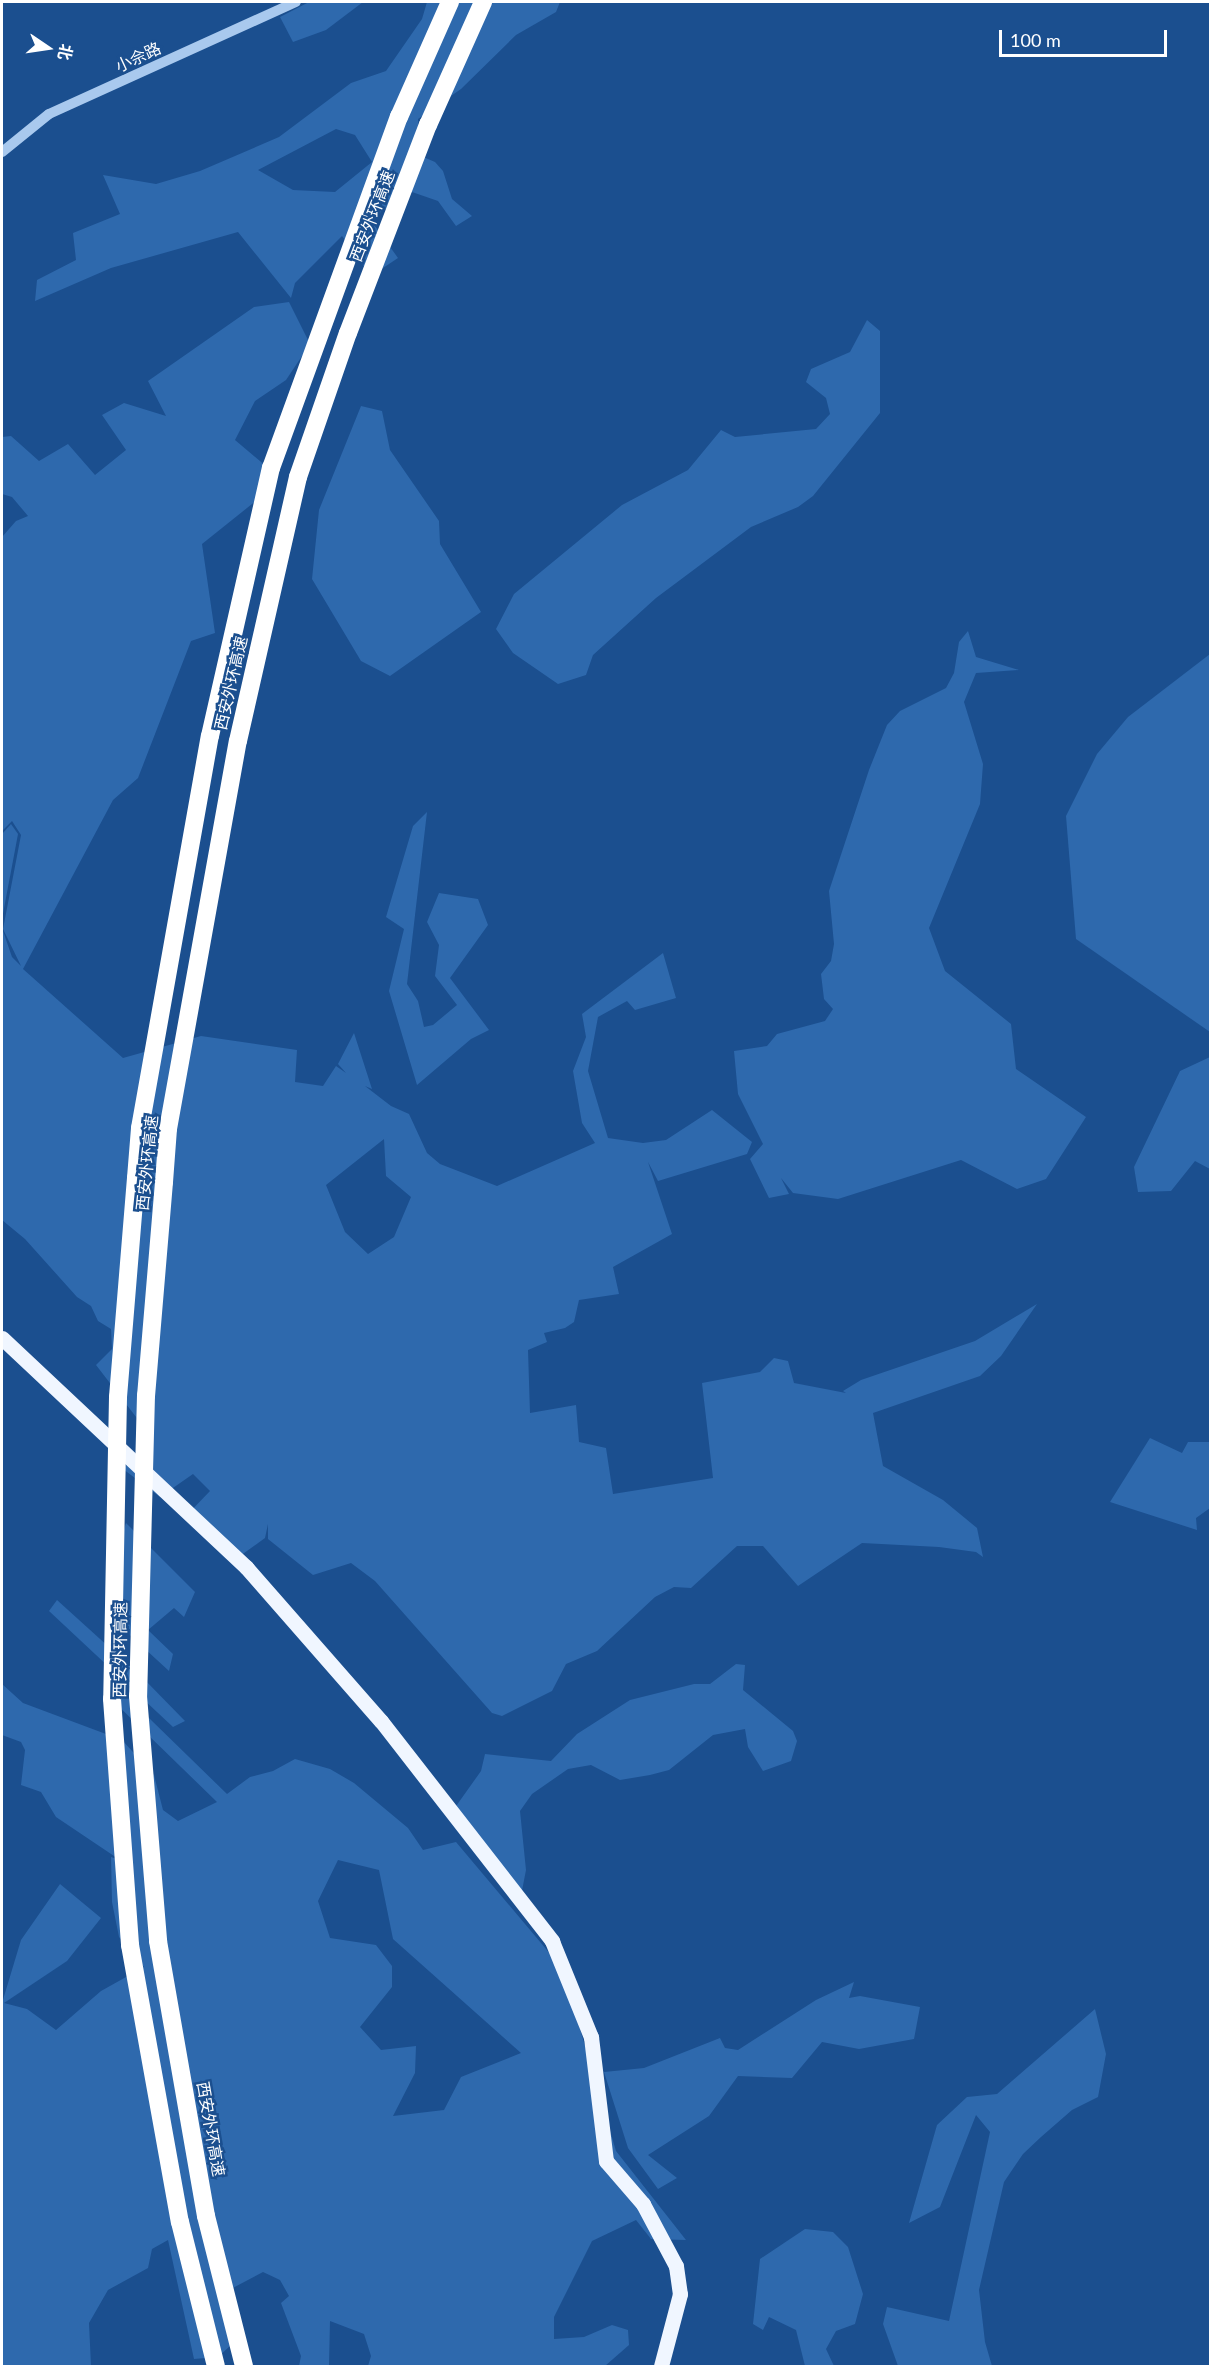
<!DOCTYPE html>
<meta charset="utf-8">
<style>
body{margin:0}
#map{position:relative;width:1212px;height:2368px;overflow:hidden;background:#1b4f8f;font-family:Lato,"Noto Sans SC",sans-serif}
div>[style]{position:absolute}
.green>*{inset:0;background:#2e69ad}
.tertiary>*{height:10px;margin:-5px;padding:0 5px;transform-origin:5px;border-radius:5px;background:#a9c9ee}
.primary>*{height:15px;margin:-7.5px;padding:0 7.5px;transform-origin:7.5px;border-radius:7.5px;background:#f0f6ff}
.motorway>*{height:18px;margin:-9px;padding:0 9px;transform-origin:9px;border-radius:9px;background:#fff}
.motorway-bridge>*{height:18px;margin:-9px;padding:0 9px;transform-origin:9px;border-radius:9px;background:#fff}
span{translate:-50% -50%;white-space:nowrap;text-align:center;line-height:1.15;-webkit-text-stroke:5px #1b4f8f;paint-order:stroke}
.street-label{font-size:16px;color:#fff}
.frame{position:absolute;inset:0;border:3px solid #fff;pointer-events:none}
.north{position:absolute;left:18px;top:18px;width:60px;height:60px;-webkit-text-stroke:4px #1b4f8f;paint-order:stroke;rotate:103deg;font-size:16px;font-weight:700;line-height:24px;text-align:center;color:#fff}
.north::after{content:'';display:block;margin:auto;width:21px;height:27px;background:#fff;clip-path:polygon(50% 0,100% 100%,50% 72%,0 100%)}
.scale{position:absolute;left:999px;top:30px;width:168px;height:27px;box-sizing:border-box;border:3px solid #fff;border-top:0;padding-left:8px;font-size:18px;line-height:21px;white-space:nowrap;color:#fff;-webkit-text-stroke:4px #1b4f8f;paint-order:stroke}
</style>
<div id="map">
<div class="green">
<i style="clip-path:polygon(309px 2px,363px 2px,326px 30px,293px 42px,280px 17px)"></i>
<i style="clip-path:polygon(evenodd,427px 2px,560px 2px,556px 12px,516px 35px,461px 89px,418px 119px,421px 156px,435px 162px,443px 171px,452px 199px,472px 216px,456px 226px,438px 201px,412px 192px,370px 219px,398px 258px,371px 276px,342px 236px,295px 283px,291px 298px,238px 232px,111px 268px,35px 301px,37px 280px,76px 260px,73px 233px,120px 214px,103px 175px,156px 184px,200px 171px,279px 137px,351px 83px,386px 71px,422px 19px,427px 2px,336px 129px,355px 135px,372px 162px,335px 192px,293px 190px,258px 170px,336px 129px)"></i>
<i style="clip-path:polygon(evenodd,289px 302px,310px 344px,286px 380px,255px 401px,235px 440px,273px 472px,267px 492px,202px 544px,215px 633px,191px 641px,138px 778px,113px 800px,23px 969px,123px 1058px,201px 1036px,297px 1050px,295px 1082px,323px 1086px,336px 1066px,346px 1073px,338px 1064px,354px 1033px,372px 1089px,365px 1086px,391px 1106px,409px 1114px,427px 1153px,440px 1164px,497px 1186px,595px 1143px,582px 1123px,573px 1071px,586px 1037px,582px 1014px,663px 953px,676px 998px,635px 1010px,627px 1001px,598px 1017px,588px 1071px,608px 1138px,643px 1143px,666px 1140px,712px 1110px,752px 1142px,747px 1154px,658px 1181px,648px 1162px,672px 1234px,613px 1267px,619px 1294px,579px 1300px,574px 1322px,565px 1328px,544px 1333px,547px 1342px,528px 1350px,530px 1413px,576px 1405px,579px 1442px,606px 1448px,613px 1494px,713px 1478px,702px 1383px,760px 1372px,774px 1358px,788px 1361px,794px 1383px,846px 1393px,843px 1391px,861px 1380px,975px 1341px,1037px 1304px,1001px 1356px,980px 1376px,873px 1413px,883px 1466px,943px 1500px,977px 1528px,983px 1557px,976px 1552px,939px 1547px,862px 1543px,798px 1586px,763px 1546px,737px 1546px,691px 1588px,674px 1587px,655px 1597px,597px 1651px,566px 1664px,552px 1691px,502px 1716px,492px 1713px,375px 1581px,351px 1563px,313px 1575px,268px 1539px,268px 1524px,265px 1538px,233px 1561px,186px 1516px,210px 1491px,193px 1474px,160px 1497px,123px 1469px,153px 1439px,96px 1365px,112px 1349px,111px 1329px,98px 1321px,91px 1306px,77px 1297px,25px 1239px,2px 1220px,2px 928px,12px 957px,21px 966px,3px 929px,21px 835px,12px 821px,2px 831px,2px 537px,16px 521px,28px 516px,12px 497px,2px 494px,2px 437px,11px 436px,39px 461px,68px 444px,95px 475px,126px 450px,102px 415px,124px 403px,166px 416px,148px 381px,254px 307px,289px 302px,384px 1139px,386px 1176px,411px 1197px,394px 1237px,368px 1254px,345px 1232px,326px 1185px,384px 1139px)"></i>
<i style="clip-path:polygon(867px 320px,880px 331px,880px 413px,813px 496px,798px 507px,751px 527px,656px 598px,593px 655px,586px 675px,558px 684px,513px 653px,496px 629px,514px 594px,622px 505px,688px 470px,721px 430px,735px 437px,816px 429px,830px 414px,826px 398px,806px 382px,811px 369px,850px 352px)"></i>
<i style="clip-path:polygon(361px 406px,382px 411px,390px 450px,439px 521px,440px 544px,481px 612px,390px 676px,361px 661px,312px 579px,319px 510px)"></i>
<i style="clip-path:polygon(968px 631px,976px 657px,1019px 670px,976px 673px,964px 702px,983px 764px,980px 804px,929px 928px,945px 971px,1011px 1024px,1016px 1069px,1086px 1117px,1046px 1179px,1017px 1189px,961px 1160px,838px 1199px,793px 1193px,781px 1178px,789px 1194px,769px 1198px,750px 1159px,763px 1144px,738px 1094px,734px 1051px,767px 1046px,777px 1034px,825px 1021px,833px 1009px,824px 999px,821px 974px,831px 961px,834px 944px,829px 891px,869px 770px,887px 725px,900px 711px,946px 688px,954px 673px,959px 642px)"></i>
<i style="clip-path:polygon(1210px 654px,1210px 1032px,1076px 939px,1066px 816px,1097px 754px,1128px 717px)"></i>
<i style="clip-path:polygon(427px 812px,407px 984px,418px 1001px,424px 1027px,433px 1025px,457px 1005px,435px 976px,439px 945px,427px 922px,439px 893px,478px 899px,488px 925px,450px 978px,489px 1030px,471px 1039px,417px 1085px,389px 991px,404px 929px,386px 917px,413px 826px)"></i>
<i style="clip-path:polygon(11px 824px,18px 834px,2px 919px,2px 834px)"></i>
<i style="clip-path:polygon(1210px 1057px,1210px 1169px,1195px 1161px,1171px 1191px,1138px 1192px,1134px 1167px,1180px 1071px)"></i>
<i style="clip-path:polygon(1150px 1438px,1182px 1453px,1188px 1442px,1210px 1442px,1210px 1508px,1196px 1518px,1197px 1530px,1110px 1502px)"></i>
<i style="clip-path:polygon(126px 1523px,195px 1592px,184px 1617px,174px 1608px,148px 1630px,173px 1654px,169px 1671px,108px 1615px,111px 1570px)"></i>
<i style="clip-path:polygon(57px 1600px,142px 1677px,185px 1721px,173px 1727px,49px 1611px)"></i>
<i style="clip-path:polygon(736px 1664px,745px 1665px,743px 1690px,793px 1731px,797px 1741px,791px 1761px,763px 1771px,748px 1747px,745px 1729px,713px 1735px,669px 1770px,650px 1775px,620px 1780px,591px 1765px,568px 1769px,532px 1794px,520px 1811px,526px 1870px,520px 1901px,449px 1816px,481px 1771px,485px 1754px,551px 1761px,577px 1734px,630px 1700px,694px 1684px,710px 1684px)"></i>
<i style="clip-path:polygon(evenodd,111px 1681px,227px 1794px,250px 1777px,273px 1771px,295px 1759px,330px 1769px,354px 1783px,408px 1828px,423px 1850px,456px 1842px,562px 1968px,616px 2151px,686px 2240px,651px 2239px,636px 2220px,592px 2241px,554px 2317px,554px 2339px,584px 2337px,612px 2325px,628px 2330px,629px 2345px,605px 2366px,368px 2366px,371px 2356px,364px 2334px,330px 2321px,329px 2366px,299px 2366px,301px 2356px,281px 2303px,289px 2296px,280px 2280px,263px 2272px,229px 2290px,241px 2336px,218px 2357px,194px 2359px,168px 2240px,152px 2249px,148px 2268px,108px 2290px,89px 2323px,91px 2366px,2px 2366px,2px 2003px,21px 1940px,60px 1884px,101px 1918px,67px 1961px,4px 2003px,27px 2009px,56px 2030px,101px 1991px,144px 1967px,119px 1937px,112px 1902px,111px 1857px,120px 1860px,56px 1817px,41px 1792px,21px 1785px,25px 1750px,21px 1742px,2px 1735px,2px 1684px,23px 1703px,122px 1740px,154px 1775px,163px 1810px,178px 1821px,217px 1802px,109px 1697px,111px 1681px,338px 1860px,379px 1870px,393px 1939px,521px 2053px,461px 2077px,444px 2110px,393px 2116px,415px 2073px,416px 2046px,381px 2050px,360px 2027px,392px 1987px,392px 1966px,376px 1945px,330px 1938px,318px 1901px,338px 1860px)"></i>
<i style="clip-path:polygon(854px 1982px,849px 1998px,860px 1996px,920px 2007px,914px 2039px,859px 2049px,822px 2042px,792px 2078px,738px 2076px,709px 2116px,648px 2155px,677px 2178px,658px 2189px,628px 2148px,604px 2072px,644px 2068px,720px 2038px,725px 2048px,738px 2050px,816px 2000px)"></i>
<i style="clip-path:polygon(1095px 2009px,1106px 2054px,1098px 2097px,1072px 2110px,1041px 2137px,1023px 2154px,1004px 2182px,979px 2290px,985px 2342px,992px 2366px,898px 2366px,883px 2324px,887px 2307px,949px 2321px,990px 2132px,976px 2115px,940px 2207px,909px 2223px,937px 2125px,967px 2097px,997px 2094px)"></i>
<i style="clip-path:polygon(805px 2229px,833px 2232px,848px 2247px,863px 2294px,855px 2324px,836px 2331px,826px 2349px,834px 2366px,805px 2366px,796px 2330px,769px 2317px,763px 2330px,753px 2324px,760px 2259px)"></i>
</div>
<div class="tertiary">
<i style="left:2px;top:152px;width:60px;rotate:-39deg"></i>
<i style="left:49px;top:114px;width:271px;rotate:-24.4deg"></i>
</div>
<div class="primary">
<i style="left:2px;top:1338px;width:335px;rotate:43.2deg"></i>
<i style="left:246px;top:1567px;width:205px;rotate:48.8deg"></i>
<i style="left:381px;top:1721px;width:279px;rotate:52.1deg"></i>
<i style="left:552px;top:1941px;width:104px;rotate:67.9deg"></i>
<i style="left:591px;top:2037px;width:125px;rotate:83.1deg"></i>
<i style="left:606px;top:2161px;width:57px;rotate:49.3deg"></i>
<i style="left:643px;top:2204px;width:70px;rotate:62deg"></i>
<i style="left:676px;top:2266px;width:28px;rotate:82deg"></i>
<i style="left:680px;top:2294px;width:74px;rotate:104.8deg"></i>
</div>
<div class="motorway">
<i style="left:136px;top:1178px;width:50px;rotate:-85.4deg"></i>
<i style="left:140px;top:1128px;width:398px;rotate:-79.9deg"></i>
<i style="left:210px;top:736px;width:275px;rotate:-77.2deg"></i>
<i style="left:271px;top:468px;width:374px;rotate:-70deg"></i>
<i style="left:399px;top:117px;width:126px;rotate:-66.1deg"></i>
<i style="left:164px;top:1182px;width:53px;rotate:-85.7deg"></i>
<i style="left:168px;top:1129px;width:394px;rotate:-79.8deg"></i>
<i style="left:238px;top:741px;width:271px;rotate:-77.2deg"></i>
<i style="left:298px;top:477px;width:152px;rotate:-70.9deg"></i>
<i style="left:348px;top:333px;width:223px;rotate:-69deg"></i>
<i style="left:428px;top:125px;width:135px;rotate:-65.9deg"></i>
<i style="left:206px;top:2216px;width:155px;rotate:75.8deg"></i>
<i style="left:180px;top:2222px;width:148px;rotate:76deg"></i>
</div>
<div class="motorway-bridge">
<i style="left:136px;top:1178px;width:220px;rotate:94.7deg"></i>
<i style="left:118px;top:1397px;width:302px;rotate:91.1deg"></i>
<i style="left:112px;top:1699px;width:247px;rotate:85.8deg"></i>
<i style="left:130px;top:1945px;width:281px;rotate:79.8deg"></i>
<i style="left:164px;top:1182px;width:214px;rotate:94.8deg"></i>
<i style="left:146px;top:1395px;width:301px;rotate:91.5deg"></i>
<i style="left:138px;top:1696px;width:246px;rotate:85.3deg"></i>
<i style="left:158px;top:1941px;width:279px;rotate:80.1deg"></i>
</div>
<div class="street-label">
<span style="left:138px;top:57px;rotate:-25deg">小佘路</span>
<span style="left:372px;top:216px;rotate:-69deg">西安外环高速</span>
<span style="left:231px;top:683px;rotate:-77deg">西安外环高速</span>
<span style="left:147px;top:1163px;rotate:-84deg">西安外环高速</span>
<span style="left:120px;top:1650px;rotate:-89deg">西安外环高速</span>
<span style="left:211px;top:2129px;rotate:80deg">西安外环高速</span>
</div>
<div class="frame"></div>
<div class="north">北</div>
<div class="scale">100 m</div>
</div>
